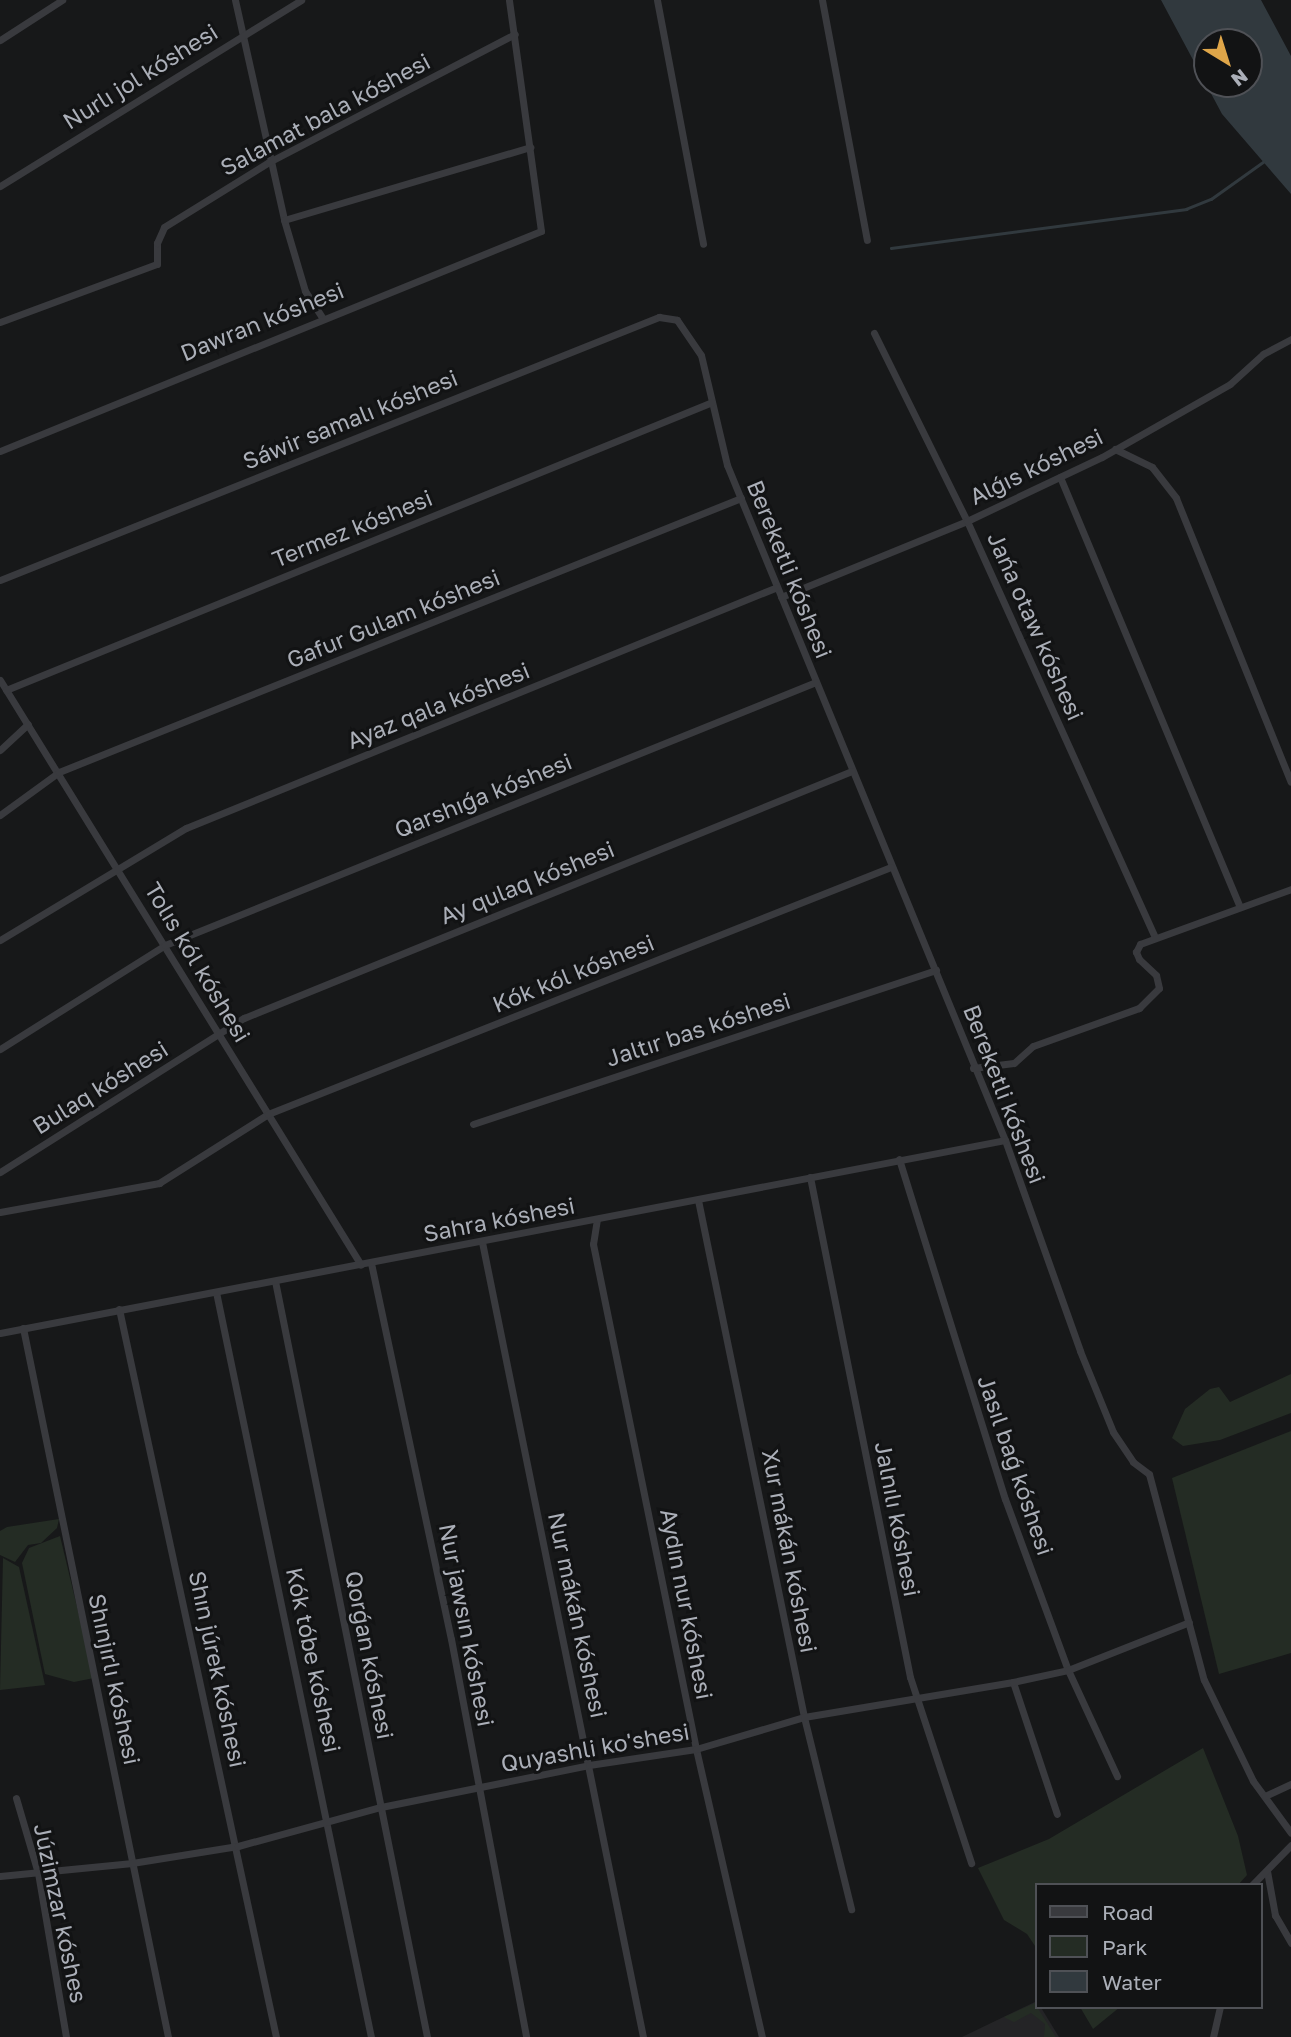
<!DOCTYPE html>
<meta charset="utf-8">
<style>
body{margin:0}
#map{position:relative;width:1291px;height:2037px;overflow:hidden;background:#171819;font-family:"Golos Text",sans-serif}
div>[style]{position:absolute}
.built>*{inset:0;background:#242426}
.green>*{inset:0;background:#242c24}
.water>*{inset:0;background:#31393e}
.stream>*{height:2.5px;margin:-1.25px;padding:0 1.25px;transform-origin:1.25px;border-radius:1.25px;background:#31393e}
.street>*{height:7px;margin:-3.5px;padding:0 3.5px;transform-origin:3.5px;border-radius:3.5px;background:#393a3e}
span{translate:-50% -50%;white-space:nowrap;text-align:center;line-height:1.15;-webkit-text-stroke:6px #121314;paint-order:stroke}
.street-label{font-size:23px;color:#abafb8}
.legend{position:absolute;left:1035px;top:1883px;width:228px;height:126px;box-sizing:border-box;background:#121314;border:2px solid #4f5156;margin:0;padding:9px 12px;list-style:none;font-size:21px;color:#abafb8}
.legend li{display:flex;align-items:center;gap:14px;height:35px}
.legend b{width:35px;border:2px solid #4f5156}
.north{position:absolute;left:1193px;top:28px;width:70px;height:70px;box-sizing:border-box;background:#121314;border:2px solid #4f5156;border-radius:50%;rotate:142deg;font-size:19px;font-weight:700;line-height:28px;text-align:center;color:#abafb8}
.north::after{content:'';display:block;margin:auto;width:24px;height:32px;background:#dfa649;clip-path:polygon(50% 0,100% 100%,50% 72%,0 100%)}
</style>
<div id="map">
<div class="built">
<i style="clip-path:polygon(1037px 2001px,1059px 2037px,962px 2037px)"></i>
</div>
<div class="green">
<i style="clip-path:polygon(1291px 1374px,1291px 1413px,1220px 1440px,1183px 1446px,1172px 1438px,1185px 1409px,1210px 1389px,1219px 1387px,1230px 1402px)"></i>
<i style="clip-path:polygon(1291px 1431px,1291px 1653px,1219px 1674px,1172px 1478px)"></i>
<i style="clip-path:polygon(59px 1519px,57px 1528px,41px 1543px,28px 1545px,15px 1562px,0 1555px,0 1531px,7px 1527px)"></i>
<i style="clip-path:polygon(60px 1536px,94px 1678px,74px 1682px,45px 1674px,22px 1563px,29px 1548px)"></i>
<i style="clip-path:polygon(3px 1558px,19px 1567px,45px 1685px,0 1690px)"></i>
<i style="clip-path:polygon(1203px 1748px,1238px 1836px,1247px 1875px,1238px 1885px,1037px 1885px,1037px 1949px,1027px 1934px,1004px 1920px,978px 1868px,1049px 1839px)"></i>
<i style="clip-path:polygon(1037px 2002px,1037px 2007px,1056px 2037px,1044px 2037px,1045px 2024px,1031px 2013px,1014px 2022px,1004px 2017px)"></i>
<i style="clip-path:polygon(1080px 2007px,1120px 2007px,1093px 2029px)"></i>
</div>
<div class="water">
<i style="clip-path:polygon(evenodd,1161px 0,1261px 0,1291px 56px,1291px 194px,1222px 114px,1161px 0,1207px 42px,1249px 42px,1249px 84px,1207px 84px,1207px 42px)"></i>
</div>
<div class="stream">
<i style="left:891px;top:248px;width:298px;rotate:-7.5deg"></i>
<i style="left:1186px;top:209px;width:27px;rotate:-22deg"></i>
<i style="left:1211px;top:199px;width:64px;rotate:-35.4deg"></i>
</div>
<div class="street">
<i style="left:235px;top:0;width:225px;rotate:77.4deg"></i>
<i style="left:284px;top:220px;width:74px;rotate:73.5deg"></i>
<i style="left:305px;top:291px;width:31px;rotate:57deg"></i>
<i style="left:657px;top:0;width:248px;rotate:79.3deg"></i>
<i style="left:822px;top:0;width:244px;rotate:79.4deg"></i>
<i style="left:0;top:40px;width:74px;rotate:-32.8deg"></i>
<i style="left:0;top:186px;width:354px;rotate:-31.7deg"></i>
<i style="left:284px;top:220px;width:257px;rotate:-16.5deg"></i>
<i style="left:0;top:322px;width:167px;rotate:-20.3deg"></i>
<i style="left:157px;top:264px;width:21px;rotate:-90deg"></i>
<i style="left:157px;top:243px;width:17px;rotate:-66deg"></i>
<i style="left:164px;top:227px;width:123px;rotate:-31.8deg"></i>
<i style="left:269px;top:162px;width:277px;rotate:-27.5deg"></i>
<i style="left:874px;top:333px;width:210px;rotate:63.7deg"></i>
<i style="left:967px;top:521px;width:457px;rotate:65.7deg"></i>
<i style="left:1115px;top:449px;width:41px;rotate:25.9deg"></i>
<i style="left:1152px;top:467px;width:39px;rotate:52deg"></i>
<i style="left:1176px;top:498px;width:306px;rotate:68deg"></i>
<i style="left:0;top:451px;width:584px;rotate:-22.13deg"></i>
<i style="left:541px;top:231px;width:233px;rotate:-97.9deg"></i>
<i style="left:1060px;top:477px;width:466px;rotate:67.3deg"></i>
<i style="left:0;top:580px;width:710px;rotate:-21.76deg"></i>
<i style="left:659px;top:317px;width:18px;rotate:9deg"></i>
<i style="left:677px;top:320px;width:42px;rotate:55.6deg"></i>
<i style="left:701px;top:355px;width:113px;rotate:76.7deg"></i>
<i style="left:727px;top:465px;width:730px;rotate:67.62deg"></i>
<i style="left:1005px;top:1140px;width:224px;rotate:70.4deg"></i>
<i style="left:1080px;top:1351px;width:87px;rotate:67.8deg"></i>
<i style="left:1113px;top:1432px;width:36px;rotate:56deg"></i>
<i style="left:1133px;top:1462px;width:20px;rotate:37deg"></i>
<i style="left:1149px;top:1474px;width:213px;rotate:75.1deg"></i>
<i style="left:1204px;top:1680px;width:112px;rotate:64.1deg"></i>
<i style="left:1253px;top:1781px;width:64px;rotate:53.8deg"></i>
<i style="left:781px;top:597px;width:201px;rotate:-22.2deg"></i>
<i style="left:967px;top:521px;width:149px;rotate:-25.4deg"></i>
<i style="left:1102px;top:457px;width:147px;rotate:-29.7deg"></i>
<i style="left:1230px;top:384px;width:45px;rotate:-42.3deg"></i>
<i style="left:1263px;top:354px;width:32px;rotate:-28deg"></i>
<i style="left:0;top:680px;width:687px;rotate:58.32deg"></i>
<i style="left:6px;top:690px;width:762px;rotate:-22.19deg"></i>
<i style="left:0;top:750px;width:38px;rotate:-43deg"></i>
<i style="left:0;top:815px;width:73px;rotate:-36.1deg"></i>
<i style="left:59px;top:772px;width:735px;rotate:-21.89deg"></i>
<i style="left:0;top:940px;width:217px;rotate:-31.1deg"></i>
<i style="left:186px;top:828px;width:638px;rotate:-22.18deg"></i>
<i style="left:0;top:1049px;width:195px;rotate:-32.2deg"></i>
<i style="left:165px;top:945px;width:702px;rotate:-22deg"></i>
<i style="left:973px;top:1068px;width:41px;rotate:-7deg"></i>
<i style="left:1014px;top:1063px;width:25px;rotate:-42deg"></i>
<i style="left:1033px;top:1046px;width:113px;rotate:-19.7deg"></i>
<i style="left:1139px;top:1008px;width:28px;rotate:-45deg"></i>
<i style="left:1159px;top:988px;width:13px;rotate:-103deg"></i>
<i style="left:1156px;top:975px;width:23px;rotate:-137deg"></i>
<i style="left:1139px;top:959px;width:8px;rotate:-113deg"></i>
<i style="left:1136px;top:952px;width:9px;rotate:-63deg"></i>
<i style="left:1140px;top:944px;width:161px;rotate:-20deg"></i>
<i style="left:473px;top:1124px;width:488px;rotate:-18.4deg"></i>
<i style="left:899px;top:1159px;width:356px;rotate:72.7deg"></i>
<i style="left:1005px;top:1499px;width:182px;rotate:69.8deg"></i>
<i style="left:1068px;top:1670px;width:117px;rotate:65.2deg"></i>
<i style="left:0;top:1172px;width:289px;rotate:-32.3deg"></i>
<i style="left:244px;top:1018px;width:656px;rotate:-22.11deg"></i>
<i style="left:810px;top:1177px;width:510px;rotate:78.69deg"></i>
<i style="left:910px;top:1677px;width:196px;rotate:71.8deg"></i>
<i style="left:698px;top:1200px;width:528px;rotate:78.41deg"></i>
<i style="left:804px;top:1717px;width:198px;rotate:76.2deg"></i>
<i style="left:0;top:1212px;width:162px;rotate:-10.3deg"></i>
<i style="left:159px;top:1183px;width:129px;rotate:-32.3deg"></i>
<i style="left:268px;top:1114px;width:670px;rotate:-21.63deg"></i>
<i style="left:597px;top:1219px;width:25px;rotate:99deg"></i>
<i style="left:593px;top:1244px;width:515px;rotate:78.47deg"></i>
<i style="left:696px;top:1749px;width:295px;rotate:77.1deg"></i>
<i style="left:482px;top:1242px;width:811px;rotate:78.55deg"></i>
<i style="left:371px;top:1263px;width:384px;rotate:78deg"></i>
<i style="left:451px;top:1639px;width:405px;rotate:79.3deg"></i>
<i style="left:275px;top:1281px;width:771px;rotate:78.63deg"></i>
<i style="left:216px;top:1292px;width:761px;rotate:78.25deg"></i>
<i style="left:119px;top:1309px;width:745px;rotate:77.83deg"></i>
<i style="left:23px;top:1328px;width:724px;rotate:78.44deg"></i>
<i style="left:0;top:1333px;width:1023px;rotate:-10.87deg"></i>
<i style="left:1013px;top:1682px;width:139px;rotate:71.6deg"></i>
<i style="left:1265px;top:1796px;width:29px;rotate:-25deg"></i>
<i style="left:16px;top:1798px;width:78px;rotate:73.7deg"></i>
<i style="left:38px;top:1873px;width:166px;rotate:80.3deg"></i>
<i style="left:1267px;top:1871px;width:45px;rotate:79.7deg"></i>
<i style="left:1275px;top:1915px;width:32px;rotate:60deg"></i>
<i style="left:0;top:1876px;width:133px;rotate:-5.6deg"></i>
<i style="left:132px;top:1863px;width:107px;rotate:-9.1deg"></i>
<i style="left:238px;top:1846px;width:148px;rotate:-15.3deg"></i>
<i style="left:381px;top:1807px;width:212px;rotate:-11.4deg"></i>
<i style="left:589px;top:1765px;width:108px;rotate:-8.5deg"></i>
<i style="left:696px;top:1749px;width:113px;rotate:-16.5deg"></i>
<i style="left:804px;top:1717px;width:212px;rotate:-9.5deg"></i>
<i style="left:1013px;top:1682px;width:56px;rotate:-12.3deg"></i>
<i style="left:1068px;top:1670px;width:130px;rotate:-21.6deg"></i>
<i style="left:1252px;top:1885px;width:56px;rotate:-45.7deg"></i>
<i style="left:1213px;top:2037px;width:31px;rotate:-77deg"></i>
</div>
<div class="street-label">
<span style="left:140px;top:76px;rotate:-32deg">Nurlı jol kóshesi</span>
<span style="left:325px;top:114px;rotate:-28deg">Salamat bala kóshesi</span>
<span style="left:262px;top:321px;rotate:-22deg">Dawran kóshesi</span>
<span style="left:350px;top:419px;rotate:-22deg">Sáwir samalı kóshesi</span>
<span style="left:1036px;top:466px;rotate:-26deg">Alǵıs kóshesi</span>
<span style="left:352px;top:528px;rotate:-22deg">Termez kóshesi</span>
<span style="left:790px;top:569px;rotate:68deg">Bereketli kóshesi</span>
<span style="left:393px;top:618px;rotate:-22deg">Gafur Gulam kóshesi</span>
<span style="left:1036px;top:626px;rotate:66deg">Jańa otaw kóshesi</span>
<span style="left:438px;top:705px;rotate:-22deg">Ayaz qala kóshesi</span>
<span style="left:483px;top:795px;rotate:-22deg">Qarshıǵa kóshesi</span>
<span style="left:527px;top:882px;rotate:-22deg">Ay qulaq kóshesi</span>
<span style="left:198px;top:962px;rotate:59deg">Tolıs kól kóshesi</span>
<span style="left:573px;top:973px;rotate:-22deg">Kók kól kóshesi</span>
<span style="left:698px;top:1029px;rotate:-18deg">Jaltır bas kóshesi</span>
<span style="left:100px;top:1087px;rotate:-32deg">Bulaq kóshesi</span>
<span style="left:1005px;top:1094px;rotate:69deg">Bereketli kóshesi</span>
<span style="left:499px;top:1219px;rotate:-11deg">Sahra kóshesi</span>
<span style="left:1016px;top:1465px;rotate:71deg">Jasıl baǵ kóshesi</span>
<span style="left:898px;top:1519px;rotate:79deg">Jalnılı kóshesi</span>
<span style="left:790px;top:1551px;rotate:79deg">Xur mákán kóshesi</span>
<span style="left:687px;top:1604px;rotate:79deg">Aydın nur kóshesi</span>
<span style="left:578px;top:1615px;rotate:78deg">Nur mákán kóshesi</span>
<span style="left:467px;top:1625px;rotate:79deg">Nur jawsın kóshesi</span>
<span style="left:370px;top:1655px;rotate:79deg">Qorǵan kóshesi</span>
<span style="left:314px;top:1660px;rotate:78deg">Kók tóbe kóshesi</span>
<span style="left:218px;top:1669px;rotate:78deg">Shın júrek kóshesi</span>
<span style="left:115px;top:1679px;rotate:78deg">Shınjırlı kóshesi</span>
<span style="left:595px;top:1747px;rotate:-10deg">Quyashli ko'shesi</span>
<span style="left:61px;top:1913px;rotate:78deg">Júzimzar kóshes</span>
</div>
<ul class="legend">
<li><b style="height:9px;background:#393a3e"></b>Road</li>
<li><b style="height:19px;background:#242c24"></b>Park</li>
<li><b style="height:19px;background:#31393e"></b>Water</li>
</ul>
<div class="north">N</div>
</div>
